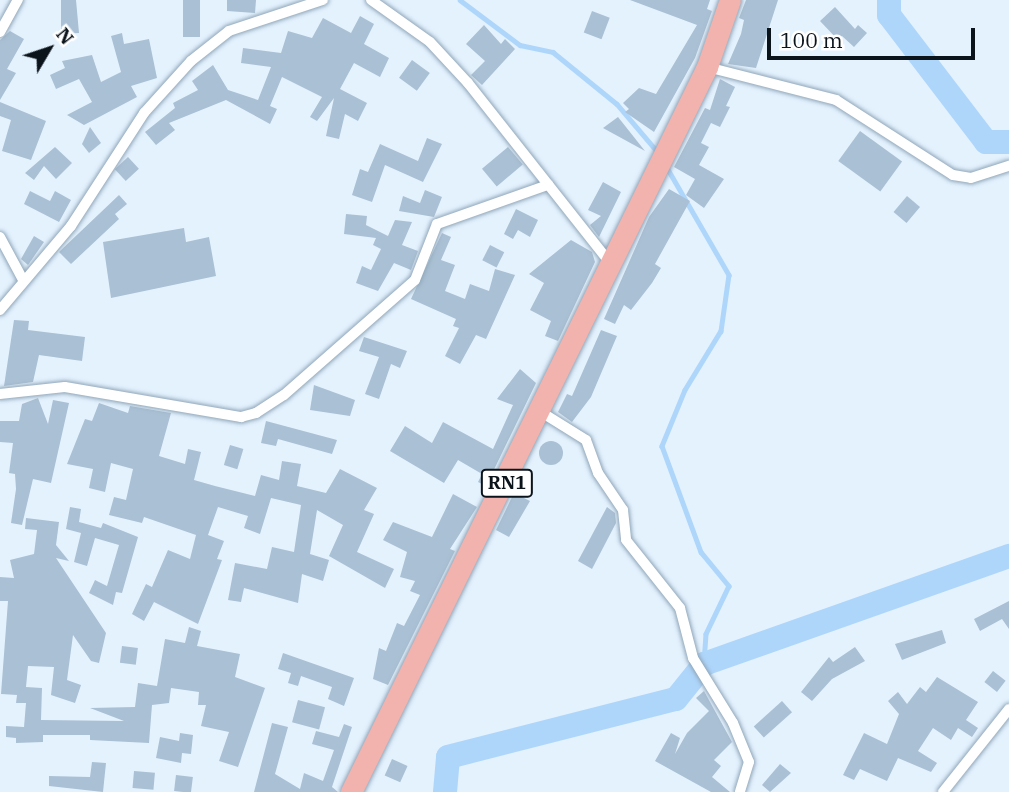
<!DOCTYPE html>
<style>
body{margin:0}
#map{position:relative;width:1009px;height:792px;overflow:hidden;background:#e4f2fe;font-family:"IBM Plex Serif",serif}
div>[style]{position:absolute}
.stream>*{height:4.5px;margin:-2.25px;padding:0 2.25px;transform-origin:2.25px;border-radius:2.25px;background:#aed6fb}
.river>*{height:24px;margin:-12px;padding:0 12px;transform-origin:12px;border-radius:12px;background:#aed6fb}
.building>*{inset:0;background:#aac0d4;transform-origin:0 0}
.round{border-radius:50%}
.roads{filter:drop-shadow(0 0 2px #90a6b9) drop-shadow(0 0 2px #90a6b9)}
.street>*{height:10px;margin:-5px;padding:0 5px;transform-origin:5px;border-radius:5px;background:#fff}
.highway>*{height:21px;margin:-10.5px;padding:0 10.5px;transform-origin:10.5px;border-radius:10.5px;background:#f2b3ae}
span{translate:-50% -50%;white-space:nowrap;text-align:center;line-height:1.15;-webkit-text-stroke:6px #fff;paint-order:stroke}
.shield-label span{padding:2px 5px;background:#fff;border:2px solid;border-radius:5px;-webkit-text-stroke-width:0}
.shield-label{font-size:18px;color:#0c141b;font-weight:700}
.north{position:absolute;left:14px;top:14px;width:70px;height:70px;-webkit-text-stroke:5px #fff;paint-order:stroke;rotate:51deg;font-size:19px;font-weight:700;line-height:28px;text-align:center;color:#0c141b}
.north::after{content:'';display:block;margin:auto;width:24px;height:32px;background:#0c141b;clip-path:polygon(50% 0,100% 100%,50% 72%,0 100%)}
.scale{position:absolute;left:767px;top:28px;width:208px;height:32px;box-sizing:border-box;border:4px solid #0c141b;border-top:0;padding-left:9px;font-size:21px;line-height:24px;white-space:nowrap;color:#0c141b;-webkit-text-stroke:5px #fff;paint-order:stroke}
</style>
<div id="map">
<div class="stream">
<i style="left:460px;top:0;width:75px;rotate:36.9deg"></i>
<i style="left:520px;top:45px;width:34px;rotate:12deg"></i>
<i style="left:553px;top:52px;width:82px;rotate:39.1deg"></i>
<i style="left:617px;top:104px;width:62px;rotate:49.6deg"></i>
<i style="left:665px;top:164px;width:128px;rotate:60deg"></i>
<i style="left:729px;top:275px;width:57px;rotate:98.1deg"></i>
<i style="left:721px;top:331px;width:69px;rotate:121.4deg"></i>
<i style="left:685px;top:390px;width:61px;rotate:112.3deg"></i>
<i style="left:662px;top:446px;width:113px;rotate:69.8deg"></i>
<i style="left:701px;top:552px;width:44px;rotate:50.5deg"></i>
<i style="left:729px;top:586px;width:53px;rotate:115.6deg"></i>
<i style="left:706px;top:634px;width:30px;rotate:94deg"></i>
</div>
<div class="river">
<i style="left:889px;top:0;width:15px;rotate:90deg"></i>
<i style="left:889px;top:15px;width:160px;rotate:52.6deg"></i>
<i style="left:986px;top:142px;width:23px"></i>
<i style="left:445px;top:792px;width:35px;rotate:-85deg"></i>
<i style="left:448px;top:757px;width:235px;rotate:-14.3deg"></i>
<i style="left:676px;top:699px;width:45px;rotate:-51.3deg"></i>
<i style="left:704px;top:664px;width:324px;rotate:-19.5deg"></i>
</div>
<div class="building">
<i style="clip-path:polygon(61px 0,76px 0,79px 33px,61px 34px)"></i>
<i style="left:183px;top:0;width:17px;height:37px"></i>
<i style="clip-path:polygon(227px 0,256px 0,255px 13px,227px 11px)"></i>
<i style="clip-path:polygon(630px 0,710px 0,707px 9px,712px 11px,695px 58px,654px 132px,625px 112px,629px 109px,623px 103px,639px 88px,656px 94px,697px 25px)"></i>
<i style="clip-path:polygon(746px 0,778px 0,756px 68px,728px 64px,741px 34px,744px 20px,739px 18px)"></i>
<i style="clip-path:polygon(835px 7px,855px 29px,858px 25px,867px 33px,854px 47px,842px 36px,838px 40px,820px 21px)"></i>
<i style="left:592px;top:11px;width:19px;height:23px;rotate:21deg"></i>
<i style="clip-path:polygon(360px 16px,374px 24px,364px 44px,389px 58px,380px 77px,354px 63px,340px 89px,367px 103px,358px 121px,345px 114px,339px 139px,326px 136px,334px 98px,317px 121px,310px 117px,322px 97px,282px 77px,270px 106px,277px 109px,270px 124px,226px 100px,169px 123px,175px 130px,156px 145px,145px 132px,175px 108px,173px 103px,198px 90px,192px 81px,213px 65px,228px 90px,258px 100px,271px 67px,241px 63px,243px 48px,281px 53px,288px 31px,312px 38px,323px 18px,351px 33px)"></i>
<i style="clip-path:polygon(484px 25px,501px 44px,505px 39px,515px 49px,482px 85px,471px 75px,485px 61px,466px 44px)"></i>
<i style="clip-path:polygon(10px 31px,24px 39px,7px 69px,16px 73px,0 100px,0 40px)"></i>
<i style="clip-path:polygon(122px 33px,124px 44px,149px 39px,157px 78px,131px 86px,137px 97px,84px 125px,67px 115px,92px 102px,79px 79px,56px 89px,50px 75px,65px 68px,62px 61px,92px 55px,101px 82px,121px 72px,111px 36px)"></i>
<i style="left:412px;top:60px;width:22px;height:22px;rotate:36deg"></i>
<i style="clip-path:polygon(720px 79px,735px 87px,726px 106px,730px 107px,720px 127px,711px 123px,701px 143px,709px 147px,699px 165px,724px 179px,704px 208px,686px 195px,695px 179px,674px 167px,705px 108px,710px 110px)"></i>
<i style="clip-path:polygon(0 102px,46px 121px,31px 160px,2px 151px,11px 120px,0 116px)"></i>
<i style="clip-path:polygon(618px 117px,645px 151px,603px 128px)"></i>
<i style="clip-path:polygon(90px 127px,101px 143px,89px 153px,82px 144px)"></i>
<i style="left:860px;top:131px;width:52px;height:37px;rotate:36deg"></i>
<i style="clip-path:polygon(427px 138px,442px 144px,423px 182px,385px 165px,372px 202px,352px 195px,360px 169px,368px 172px,380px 144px,418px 161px)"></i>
<i style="clip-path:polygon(55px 147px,72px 163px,56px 179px,44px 166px,34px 180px,25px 173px)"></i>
<i style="left:508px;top:147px;width:23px;height:34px;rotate:50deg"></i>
<i style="left:128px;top:157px;width:16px;height:18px;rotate:47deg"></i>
<i style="clip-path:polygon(603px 182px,621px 192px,599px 237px,590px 225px,601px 216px,588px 210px)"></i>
<i style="clip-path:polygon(669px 189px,690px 201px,655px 264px,661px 268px,652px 283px,631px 310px,624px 305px,615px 324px,604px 319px,649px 217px)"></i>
<i style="clip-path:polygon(425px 190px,442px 197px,434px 217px,399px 211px,403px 196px,420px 203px)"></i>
<i style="clip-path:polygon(30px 191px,50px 201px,55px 191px,71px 200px,59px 222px,24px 204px)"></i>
<i style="clip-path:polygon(119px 195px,127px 204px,115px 214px,119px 219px,71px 264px,59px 252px)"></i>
<i style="left:907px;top:196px;width:17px;height:21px;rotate:40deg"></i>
<i style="clip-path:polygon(516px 209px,538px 220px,530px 237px,518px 230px,513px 239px,504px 234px)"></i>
<i style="clip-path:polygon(346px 214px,367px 216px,366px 225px,388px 236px,395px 220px,412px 222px,402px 245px,418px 251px,411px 270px,394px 263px,378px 291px,356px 283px,362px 266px,371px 270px,381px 249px,373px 245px,376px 238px,344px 234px)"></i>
<i style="clip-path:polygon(184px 228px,186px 242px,209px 237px,216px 276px,111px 298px,103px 242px)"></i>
<i style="clip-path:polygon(442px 233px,451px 237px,441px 260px,455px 265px,445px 291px,465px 299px,470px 284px,489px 291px,495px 269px,515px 275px,486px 339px,476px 335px,460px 364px,445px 356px,459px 328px,453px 326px,456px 319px,411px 299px)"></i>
<i style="clip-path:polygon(34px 236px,44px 242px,28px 265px,21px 259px)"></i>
<i style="clip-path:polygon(571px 240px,592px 252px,595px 262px,558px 341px,545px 336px,551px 321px,530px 310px,544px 283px,529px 274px)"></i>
<i style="left:490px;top:245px;width:16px;height:17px;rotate:27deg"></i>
<i style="clip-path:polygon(14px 320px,29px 321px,28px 330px,85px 337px,82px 361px,39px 355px,33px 382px,4px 386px)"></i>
<i style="clip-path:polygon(601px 330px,617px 336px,591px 397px,572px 422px,558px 412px,567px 394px,572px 396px)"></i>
<i style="clip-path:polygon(364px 337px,407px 351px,400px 368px,391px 364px,379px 399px,365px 394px,379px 357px,359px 351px)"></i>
<i style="clip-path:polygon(520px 369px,536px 383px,486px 486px,478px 482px,482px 474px,458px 460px,444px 483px,390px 451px,405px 426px,432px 443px,443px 422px,493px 449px,513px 405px,497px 399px)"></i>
<i style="clip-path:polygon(314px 385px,355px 400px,350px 416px,310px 410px)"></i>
<i style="clip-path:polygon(38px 398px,48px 424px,53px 400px,69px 403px,51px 483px,33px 479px,22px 525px,11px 523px,16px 489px,15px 474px,9px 473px,13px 443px,0 442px,0 421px,19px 421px,22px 404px)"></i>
<i style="clip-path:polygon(99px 403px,128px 413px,130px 406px,171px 413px,159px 456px,185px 464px,188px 449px,201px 452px,194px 480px,215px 486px,255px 496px,261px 475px,279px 480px,282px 461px,301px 464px,297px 486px,326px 493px,340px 469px,377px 488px,364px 510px,374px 514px,357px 552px,394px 569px,385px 588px,329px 556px,343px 525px,317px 510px,310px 554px,329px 560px,323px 581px,302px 574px,298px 603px,244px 588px,241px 602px,228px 600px,235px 563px,267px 569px,272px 547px,294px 552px,301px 505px,271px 498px,260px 534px,244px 528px,248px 516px,218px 507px,208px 535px,224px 541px,217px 559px,222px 560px,198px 624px,154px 602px,144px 621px,132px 614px,146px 584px,152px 587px,168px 550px,190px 559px,196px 535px,144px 517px,142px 523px,109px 515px,114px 497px,126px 500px,133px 469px,111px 463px,105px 492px,89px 488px,93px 469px,67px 464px,85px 419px,92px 421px)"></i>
<i style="clip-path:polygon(266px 421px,337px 440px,332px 454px,278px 439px,276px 446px,261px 443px)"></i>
<i class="round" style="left:539px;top:441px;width:24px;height:24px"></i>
<i style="left:230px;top:445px;width:14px;height:21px;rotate:17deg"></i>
<i style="clip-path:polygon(514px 493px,530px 501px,509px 537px,496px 530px)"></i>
<i style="clip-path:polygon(453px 494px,477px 507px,450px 549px,455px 551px,388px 685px,373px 679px,379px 648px,386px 651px,397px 623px,404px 626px,420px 595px,410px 591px,415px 581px,400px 577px,407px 552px,383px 540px,393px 522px,432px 537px)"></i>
<i style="clip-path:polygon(70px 507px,81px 509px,79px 522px,101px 528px,103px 523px,138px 537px,122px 593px,116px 592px,113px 605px,89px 593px,95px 580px,107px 586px,119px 545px,95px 538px,87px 566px,74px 562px,81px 533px,66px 529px)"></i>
<i style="clip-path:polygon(607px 507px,615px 513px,616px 523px,592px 569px,578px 561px)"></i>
<i style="clip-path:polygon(26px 518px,59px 522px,56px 545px,69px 561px,56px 558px,106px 633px,99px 663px,91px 661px,73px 635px,67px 680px,81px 685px,75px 703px,51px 695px,54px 667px,28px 666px,26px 687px,42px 688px,41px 720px,124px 721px,90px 708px,135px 707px,138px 683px,157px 686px,165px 639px,185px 643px,189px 627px,201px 631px,197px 646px,240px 654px,235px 677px,265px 688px,238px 767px,219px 761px,229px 732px,201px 726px,206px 705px,198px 705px,199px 692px,171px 688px,169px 703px,152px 705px,149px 743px,90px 740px,90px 735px,43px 735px,43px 742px,16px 743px,16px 738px,6px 737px,6px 726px,24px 727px,26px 703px,16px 703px,17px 695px,1px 694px,8px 601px,0 601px,0 577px,14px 578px,10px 560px,34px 554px,37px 530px,25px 529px)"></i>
<i style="clip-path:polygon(1009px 601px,1009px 629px,1002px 619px,980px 631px,974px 619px)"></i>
<i style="clip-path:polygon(942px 630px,946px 643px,902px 660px,895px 644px)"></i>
<i style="left:122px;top:646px;width:16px;height:17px;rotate:7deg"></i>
<i style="clip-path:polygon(855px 647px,865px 661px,832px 679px,812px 701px,801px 692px,829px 657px,833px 662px)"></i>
<i style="clip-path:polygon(283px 653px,354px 678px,344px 706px,328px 699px,332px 687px,301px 676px,298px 686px,288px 683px,291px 673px,278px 669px)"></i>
<i style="left:993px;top:671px;width:16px;height:14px;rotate:38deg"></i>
<i style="clip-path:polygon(937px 677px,978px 702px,966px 720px,978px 728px,972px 737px,958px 728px,951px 740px,933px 728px,918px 751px,937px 763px,931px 772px,898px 758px,887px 781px,860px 769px,854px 780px,843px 775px,864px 733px,887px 744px,899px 714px,888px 701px,898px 692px,907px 704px,920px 687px,926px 692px)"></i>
<i style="clip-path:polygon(704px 691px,732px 742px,714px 760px,721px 766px,712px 777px,730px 792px,711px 792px,655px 761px,671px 733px,680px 738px,675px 754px,687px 733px,709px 711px,696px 698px)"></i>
<i style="left:298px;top:700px;width:28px;height:23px;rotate:15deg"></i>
<i style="left:782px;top:701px;width:15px;height:38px;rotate:48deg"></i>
<i style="clip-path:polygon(272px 723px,288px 727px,275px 774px,300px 789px,304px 773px,323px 781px,334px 750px,312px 744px,316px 731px,339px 737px,344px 724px,352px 727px,332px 787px,338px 792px,254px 792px)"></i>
<i style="clip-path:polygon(180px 733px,193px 735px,191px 754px,182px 753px,181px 763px,156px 758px,160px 737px,179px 741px)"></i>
<i style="left:392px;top:759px;width:17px;height:18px;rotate:24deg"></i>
<i style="clip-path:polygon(92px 762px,106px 763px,103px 792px,49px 786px,49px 776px,90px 777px)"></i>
<i style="clip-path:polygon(780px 764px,791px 773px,770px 792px,762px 785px)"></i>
<i style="left:134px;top:771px;width:21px;height:17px;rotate:5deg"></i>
<i style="left:176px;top:775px;width:17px;height:16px;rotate:7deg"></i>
</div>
<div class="roads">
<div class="street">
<i style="left:371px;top:0;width:72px;rotate:35.4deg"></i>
<i style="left:430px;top:42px;width:56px;rotate:47.2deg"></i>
<i style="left:468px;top:83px;width:229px;rotate:51.7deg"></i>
<i style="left:0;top:32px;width:37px;rotate:-61deg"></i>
<i style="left:707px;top:67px;width:133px;rotate:14.3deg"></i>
<i style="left:836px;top:100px;width:139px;rotate:32.7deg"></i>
<i style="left:953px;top:175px;width:18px;rotate:9deg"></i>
<i style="left:971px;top:178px;width:40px;rotate:-18deg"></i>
<i style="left:0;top:237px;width:47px;rotate:61.8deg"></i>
<i style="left:0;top:310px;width:110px;rotate:-49.8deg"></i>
<i style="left:71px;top:226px;width:135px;rotate:-57.1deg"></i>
<i style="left:144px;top:113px;width:70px;rotate:-47.9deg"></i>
<i style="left:191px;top:61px;width:48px;rotate:-38.3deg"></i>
<i style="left:229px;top:31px;width:99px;rotate:-18.3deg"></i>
<i style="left:0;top:394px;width:65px;rotate:-6.1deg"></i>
<i style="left:65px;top:387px;width:179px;rotate:9.7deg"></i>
<i style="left:241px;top:417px;width:16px;rotate:-15deg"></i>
<i style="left:256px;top:413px;width:33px;rotate:-33deg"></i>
<i style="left:284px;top:395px;width:174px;rotate:-41.3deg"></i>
<i style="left:415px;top:280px;width:60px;rotate:-68.6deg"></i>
<i style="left:437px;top:224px;width:118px;rotate:-19.4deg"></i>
<i style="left:541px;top:412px;width:53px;rotate:31.9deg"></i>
<i style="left:586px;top:440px;width:35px;rotate:70deg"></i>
<i style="left:598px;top:473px;width:45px;rotate:56deg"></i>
<i style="left:623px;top:510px;width:30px;rotate:84deg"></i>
<i style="left:626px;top:540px;width:87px;rotate:51.5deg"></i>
<i style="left:680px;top:608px;width:52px;rotate:75.4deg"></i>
<i style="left:693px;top:658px;width:76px;rotate:58.4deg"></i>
<i style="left:733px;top:723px;width:42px;rotate:67.7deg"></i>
<i style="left:749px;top:762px;width:31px;rotate:107deg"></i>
<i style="left:943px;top:792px;width:106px;rotate:-51.5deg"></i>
</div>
<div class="highway">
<i style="left:351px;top:792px;width:808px;rotate:-63.85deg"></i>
<i style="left:707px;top:67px;width:71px;rotate:-71.1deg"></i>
</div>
</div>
<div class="shield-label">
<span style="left:507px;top:483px">RN1</span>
</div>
<div class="north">N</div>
<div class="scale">100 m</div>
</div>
